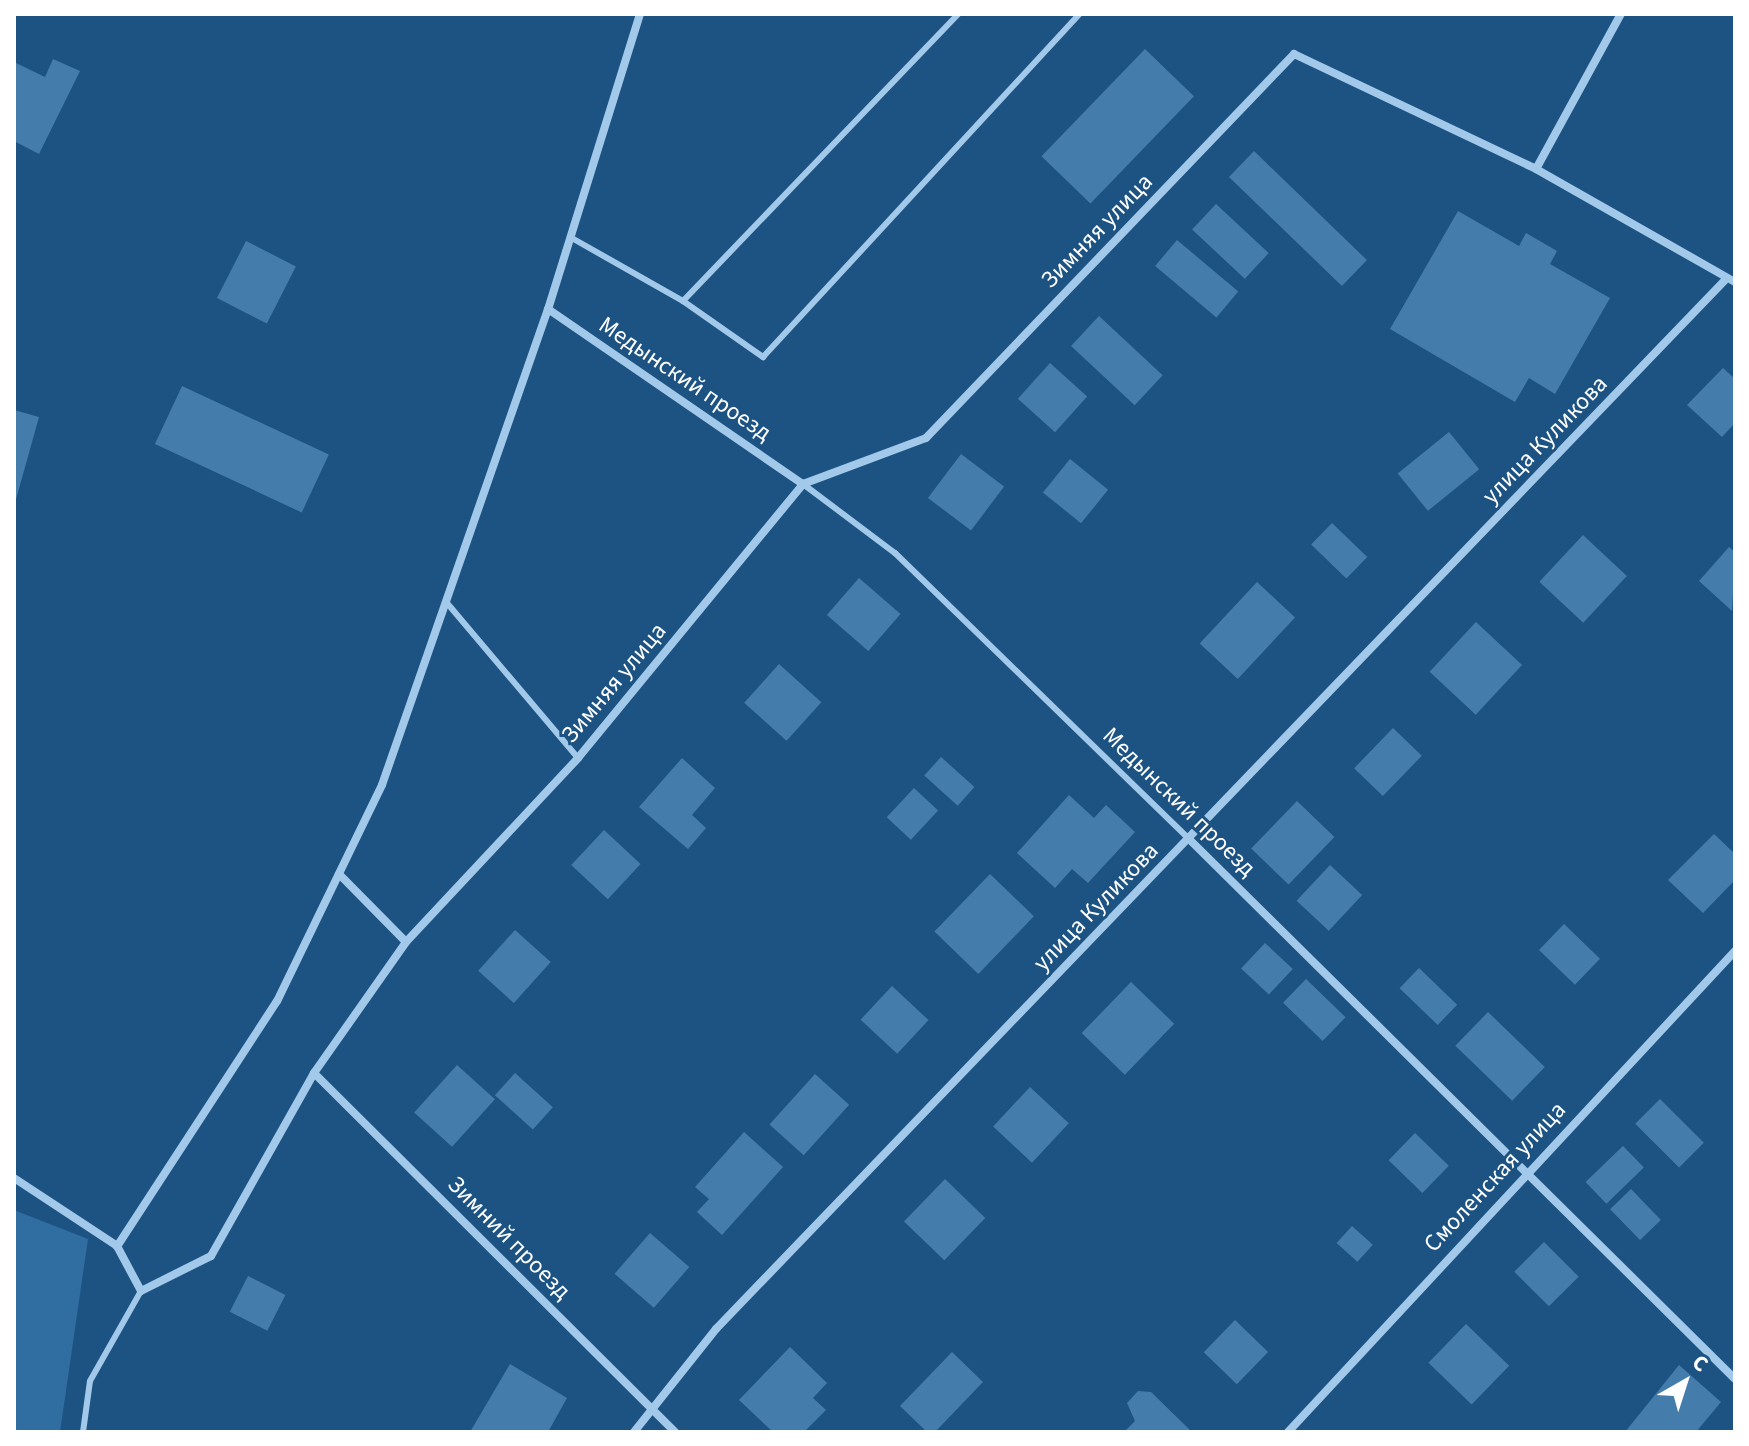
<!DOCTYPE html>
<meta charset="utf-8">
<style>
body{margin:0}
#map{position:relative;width:1749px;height:1446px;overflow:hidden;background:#1c5382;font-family:"Source Sans 3",sans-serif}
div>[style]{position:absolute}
.green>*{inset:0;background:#306da1}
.building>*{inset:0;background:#447dab;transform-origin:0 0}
.service>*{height:6px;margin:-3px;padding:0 3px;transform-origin:3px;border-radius:3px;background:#a2c9ea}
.minor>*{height:8px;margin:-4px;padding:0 4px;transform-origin:4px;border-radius:4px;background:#a2c9ea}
span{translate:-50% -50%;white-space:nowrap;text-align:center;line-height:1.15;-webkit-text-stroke:6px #1c5382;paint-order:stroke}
.street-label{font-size:24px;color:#fff}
.frame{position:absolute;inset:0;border:16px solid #fff;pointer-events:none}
.north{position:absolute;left:1645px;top:1342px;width:80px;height:80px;-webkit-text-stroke:6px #1c5382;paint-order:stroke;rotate:39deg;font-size:22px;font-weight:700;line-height:32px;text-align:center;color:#fff}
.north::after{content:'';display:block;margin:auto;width:28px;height:36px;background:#fff;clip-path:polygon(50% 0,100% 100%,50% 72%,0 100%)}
</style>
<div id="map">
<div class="green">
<i style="clip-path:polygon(14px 1210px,88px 1239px,60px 1432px,14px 1432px)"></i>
</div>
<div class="building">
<i style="left:1145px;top:49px;width:68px;height:149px;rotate:44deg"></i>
<i style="clip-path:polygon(53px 59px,80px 71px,39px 154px,14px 141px,14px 62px,45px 77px)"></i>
<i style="left:1254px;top:151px;width:157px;height:36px;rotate:44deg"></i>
<i style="left:1216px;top:204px;width:72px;height:35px;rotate:43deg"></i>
<i style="clip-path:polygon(1458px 211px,1519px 246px,1526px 233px,1557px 251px,1550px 264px,1610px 298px,1555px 394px,1529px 378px,1515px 402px,1390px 329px)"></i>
<i style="left:1177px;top:240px;width:80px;height:34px;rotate:40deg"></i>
<i style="left:246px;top:241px;width:56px;height:64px;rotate:27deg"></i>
<i style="left:1099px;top:316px;width:87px;height:41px;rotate:43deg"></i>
<i style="left:1050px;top:363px;width:50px;height:48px;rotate:42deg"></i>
<i style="clip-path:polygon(1723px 368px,1735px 379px,1735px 423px,1722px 437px,1687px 405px)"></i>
<i style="left:182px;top:386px;width:162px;height:64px;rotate:25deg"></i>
<i style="clip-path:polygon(14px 410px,39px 417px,15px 503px,14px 503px)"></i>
<i style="left:1449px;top:432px;width:48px;height:66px;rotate:51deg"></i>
<i style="left:961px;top:454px;width:54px;height:55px;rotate:37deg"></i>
<i style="left:1070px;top:459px;width:49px;height:43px;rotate:39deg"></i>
<i style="left:1332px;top:523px;width:49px;height:30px;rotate:44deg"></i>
<i style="left:1583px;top:535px;width:60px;height:64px;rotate:43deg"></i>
<i style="clip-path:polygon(1729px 547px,1735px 552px,1732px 611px,1699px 581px)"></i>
<i style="left:859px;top:578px;width:55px;height:49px;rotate:41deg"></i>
<i style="left:1257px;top:582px;width:52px;height:84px;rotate:43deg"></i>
<i style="left:1476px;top:622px;width:63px;height:68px;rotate:43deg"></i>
<i style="left:779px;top:664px;width:57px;height:52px;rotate:42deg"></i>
<i style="left:1393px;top:728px;width:40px;height:56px;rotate:44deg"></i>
<i style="left:941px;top:757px;width:45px;height:25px;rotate:42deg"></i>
<i style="clip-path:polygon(682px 758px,715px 788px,692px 815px,706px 828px,688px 849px,639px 807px)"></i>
<i style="left:914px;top:788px;width:33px;height:40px;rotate:43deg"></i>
<i style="clip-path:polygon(1069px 795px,1094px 818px,1106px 805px,1135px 832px,1088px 883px,1072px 869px,1055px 888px,1017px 853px)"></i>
<i style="left:1297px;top:801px;width:52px;height:66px;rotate:44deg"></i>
<i style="left:604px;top:830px;width:50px;height:48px;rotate:43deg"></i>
<i style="clip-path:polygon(1714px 834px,1735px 854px,1735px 880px,1703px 913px,1668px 880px)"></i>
<i style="left:1330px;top:865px;width:44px;height:49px;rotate:43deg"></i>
<i style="left:990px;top:874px;width:61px;height:80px;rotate:44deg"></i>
<i style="left:1564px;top:924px;width:50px;height:36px;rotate:44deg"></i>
<i style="left:515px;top:930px;width:48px;height:55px;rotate:42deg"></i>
<i style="left:1265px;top:943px;width:38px;height:35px;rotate:43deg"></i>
<i style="left:1419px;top:968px;width:53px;height:28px;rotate:44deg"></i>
<i style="left:1306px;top:979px;width:55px;height:33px;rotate:44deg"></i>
<i style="left:1131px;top:982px;width:60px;height:71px;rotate:44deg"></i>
<i style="left:892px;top:986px;width:50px;height:46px;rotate:43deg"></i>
<i style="left:1488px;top:1012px;width:79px;height:47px;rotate:44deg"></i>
<i style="left:457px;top:1065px;width:51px;height:64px;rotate:42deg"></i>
<i style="left:515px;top:1073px;width:51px;height:30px;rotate:42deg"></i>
<i style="left:815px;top:1074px;width:46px;height:68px;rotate:42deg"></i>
<i style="left:1030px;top:1087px;width:53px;height:54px;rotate:43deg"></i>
<i style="left:1660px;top:1099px;width:62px;height:35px;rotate:45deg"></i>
<i style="clip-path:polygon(744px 1132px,783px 1167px,722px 1235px,697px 1212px,709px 1199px,695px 1187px)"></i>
<i style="left:1415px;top:1133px;width:47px;height:38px;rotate:44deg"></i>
<i style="left:1623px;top:1146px;width:30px;height:52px;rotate:46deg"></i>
<i style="left:945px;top:1179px;width:56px;height:59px;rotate:44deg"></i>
<i style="left:1631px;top:1189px;width:43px;height:29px;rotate:46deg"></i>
<i style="left:1352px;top:1226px;width:28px;height:23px;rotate:42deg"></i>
<i style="left:650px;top:1233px;width:52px;height:54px;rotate:41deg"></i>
<i style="left:1544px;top:1242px;width:49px;height:42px;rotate:45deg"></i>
<i style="left:248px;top:1276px;width:42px;height:40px;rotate:27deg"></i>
<i style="left:1235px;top:1320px;width:46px;height:45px;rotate:44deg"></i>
<i style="left:1466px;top:1324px;width:60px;height:54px;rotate:44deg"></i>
<i style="clip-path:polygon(790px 1347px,827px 1383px,813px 1398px,826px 1410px,804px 1432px,773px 1432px,739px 1400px)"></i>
<i style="clip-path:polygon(952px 1352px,983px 1382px,935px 1432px,927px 1432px,900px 1406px)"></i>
<i style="clip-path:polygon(510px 1364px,567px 1398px,548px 1432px,470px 1432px)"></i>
<i style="clip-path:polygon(1679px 1365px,1721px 1402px,1696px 1432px,1625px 1432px)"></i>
<i style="clip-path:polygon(1138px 1391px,1151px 1392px,1192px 1432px,1124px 1432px,1135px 1421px,1127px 1403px)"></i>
</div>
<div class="service">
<i style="left:570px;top:237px;width:130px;rotate:29.5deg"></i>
<i style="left:683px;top:301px;width:98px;rotate:35deg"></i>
<i style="left:763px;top:357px;width:467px;rotate:-47.3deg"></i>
<i style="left:683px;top:301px;width:397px;rotate:-46.2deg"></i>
<i style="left:803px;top:484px;width:115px;rotate:36.9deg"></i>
<i style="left:895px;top:553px;width:412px;rotate:44.2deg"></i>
<i style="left:447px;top:603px;width:203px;rotate:49.8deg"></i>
<i style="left:83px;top:1432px;width:51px;rotate:-82.2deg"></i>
<i style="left:90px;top:1381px;width:103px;rotate:-60.5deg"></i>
</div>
<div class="minor">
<i style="left:640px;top:14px;width:309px;rotate:107.3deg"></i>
<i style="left:548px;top:309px;width:504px;rotate:109.23deg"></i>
<i style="left:382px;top:785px;width:240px;rotate:115.9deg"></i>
<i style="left:277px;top:1001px;width:293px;rotate:123.1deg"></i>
<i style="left:117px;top:1246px;width:51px;rotate:61.9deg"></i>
<i style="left:141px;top:1291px;width:78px;rotate:-26.6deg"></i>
<i style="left:211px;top:1256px;width:210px;rotate:-60.6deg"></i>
<i style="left:314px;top:1073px;width:160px;rotate:-54.9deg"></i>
<i style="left:406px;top:942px;width:252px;rotate:-46.9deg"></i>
<i style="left:578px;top:758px;width:355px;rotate:-50.6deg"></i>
<i style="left:803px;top:484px;width:131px;rotate:-20.5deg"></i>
<i style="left:926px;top:438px;width:532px;rotate:-46.22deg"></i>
<i style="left:1294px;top:54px;width:268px;rotate:25.4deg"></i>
<i style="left:1536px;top:169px;width:229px;rotate:29.6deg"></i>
<i style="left:1536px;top:169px;width:177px;rotate:-61.3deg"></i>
<i style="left:548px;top:309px;width:309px;rotate:34.5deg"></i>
<i style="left:1190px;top:840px;width:767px;rotate:44.68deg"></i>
<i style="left:339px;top:874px;width:95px;rotate:45.4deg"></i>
<i style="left:314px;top:1073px;width:509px;rotate:44.84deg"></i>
<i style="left:14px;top:1178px;width:123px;rotate:33.4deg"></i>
<i style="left:634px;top:1432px;width:132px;rotate:-51.5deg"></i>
<i style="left:716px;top:1329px;width:1458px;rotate:-46.11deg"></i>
<i style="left:1288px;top:1432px;width:657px;rotate:-47.1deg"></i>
</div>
<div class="street-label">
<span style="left:1097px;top:231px;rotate:-46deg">Зимняя улица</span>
<span style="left:685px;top:379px;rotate:34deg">Медынский проезд</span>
<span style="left:1545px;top:440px;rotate:-46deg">улица Куликова</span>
<span style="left:614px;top:683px;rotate:-50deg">Зимняя улица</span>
<span style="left:1179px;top:802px;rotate:44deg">Медынский проезд</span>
<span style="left:1096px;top:907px;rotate:-46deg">улица Куликова</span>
<span style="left:1495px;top:1177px;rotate:-47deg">Смоленская улица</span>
<span style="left:509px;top:1238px;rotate:45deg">Зимний проезд</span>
</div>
<div class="frame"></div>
<div class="north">С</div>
</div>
